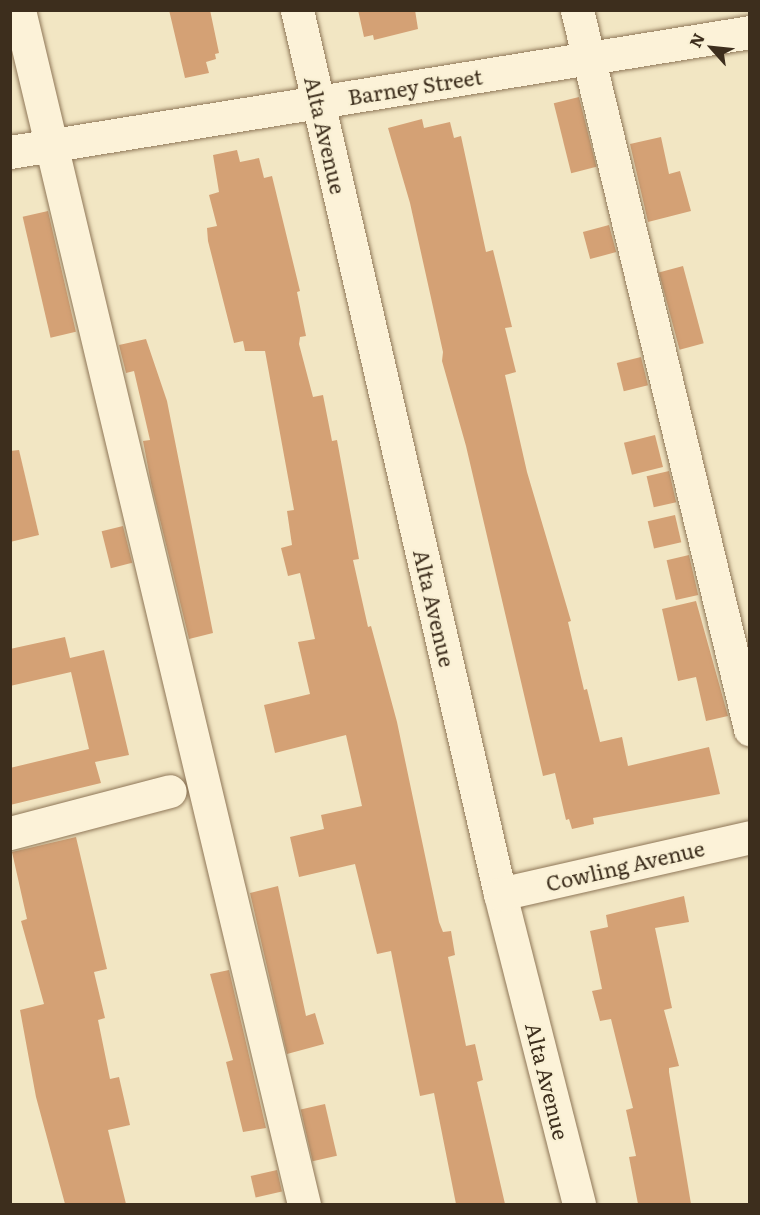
<!DOCTYPE html>
<style>
body{margin:0}
#map{position:relative;width:760px;height:1215px;overflow:hidden;background:#f2e6c3;font-family:Literata,serif}
div>[style]{position:absolute}
.building>*{inset:0;background:#d4a175;transform-origin:0 0}
.roads{filter:drop-shadow(0 0 2px #8f7758) drop-shadow(0 0 2px #8f7758)}
.minor>*{height:33px;margin:-16.5px;padding:0 16.5px;transform-origin:16.5px;border-radius:16.5px;background:#fcf2d8}
span{translate:-50% -50%;white-space:nowrap;text-align:center;line-height:1.15;-webkit-text-stroke:4.5px #f9f0d4;paint-order:stroke}
.street-label{font-size:21px;color:#3d2e1d}
.frame{position:absolute;inset:0;border:12px solid #3d2e1d;pointer-events:none}
.north{position:absolute;left:682px;top:18px;width:60px;height:60px;-webkit-text-stroke:4px #f9f0d4;paint-order:stroke;rotate:297deg;font-size:16px;font-weight:700;line-height:24px;text-align:center;color:#3d2e1d}
.north::after{content:'';display:block;margin:auto;width:21px;height:27px;background:#3d2e1d;clip-path:polygon(50% 0,100% 100%,50% 72%,0 100%)}
</style>
<div id="map">
<div class="building">
<i style="clip-path:polygon(169px 10px,210px 10px,219px 53px,215px 54px,216px 59px,206px 62px,209px 73px,185px 78px)"></i>
<i style="clip-path:polygon(358px 10px,415px 10px,418px 29px,374px 40px,373px 35px,364px 37px)"></i>
<i style="left:579px;top:97px;width:72px;height:26px;rotate:76deg"></i>
<i style="clip-path:polygon(422px 119px,424px 128px,450px 122px,454px 138px,461px 136px,486px 252px,493px 250px,512px 327px,505px 328px,516px 372px,505px 375px,527px 472px,571px 621px,568px 622px,584px 690px,587px 689px,600px 742px,622px 737px,628px 766px,709px 747px,720px 794px,593px 818px,594px 824px,572px 829px,569px 819px,566px 820px,555px 773px,543px 776px,466px 446px,442px 361px,443px 352px,410px 203px,388px 128px)"></i>
<i style="clip-path:polygon(661px 137px,669px 174px,680px 171px,691px 211px,648px 222px,630px 144px)"></i>
<i style="clip-path:polygon(237px 150px,240px 162px,259px 158px,264px 178px,272px 176px,300px 291px,297px 292px,306px 336px,300px 337px,299px 344px,313px 397px,323px 395px,332px 441px,337px 440px,359px 559px,353px 560px,368px 627px,371px 626px,397px 722px,439px 922px,443px 932px,451px 931px,455px 955px,448px 957px,466px 1046px,475px 1044px,483px 1080px,477px 1082px,505px 1204px,456px 1204px,434px 1093px,420px 1096px,391px 951px,377px 954px,355px 864px,299px 877px,290px 837px,324px 829px,321px 815px,362px 806px,346px 735px,275px 753px,264px 705px,310px 694px,298px 642px,315px 639px,300px 573px,288px 576px,281px 548px,292px 545px,287px 511px,294px 510px,265px 351px,245px 351px,243px 341px,234px 343px,208px 241px,207px 228px,217px 226px,209px 195px,219px 192px,213px 155px)"></i>
<i style="left:48px;top:211px;width:124px;height:26px;rotate:77deg"></i>
<i style="left:609px;top:225px;width:28px;height:27px;rotate:75deg"></i>
<i style="left:683px;top:266px;width:80px;height:25px;rotate:75deg"></i>
<i style="clip-path:polygon(146px 339px,167px 401px,213px 633px,189px 639px,151px 483px,143px 441px,150px 440px,134px 371px,126px 373px,119px 345px)"></i>
<i style="left:641px;top:357px;width:29px;height:25px;rotate:76deg"></i>
<i style="left:655px;top:435px;width:33px;height:32px;rotate:76deg"></i>
<i style="clip-path:polygon(19px 450px,39px 535px,10px 542px,10px 451px)"></i>
<i style="left:669px;top:471px;width:32px;height:23px;rotate:77deg"></i>
<i style="left:675px;top:515px;width:28px;height:28px;rotate:77deg"></i>
<i style="left:123px;top:526px;width:38px;height:22px;rotate:76deg"></i>
<i style="left:689px;top:555px;width:41px;height:23px;rotate:77deg"></i>
<i style="clip-path:polygon(696px 601px,728px 716px,706px 721px,696px 677px,678px 681px,662px 609px)"></i>
<i style="clip-path:polygon(65px 637px,70px 658px,104px 650px,129px 755px,95px 762px,101px 783px,10px 805px,10px 768px,89px 749px,71px 672px,10px 686px,10px 649px)"></i>
<i style="clip-path:polygon(76px 837px,107px 969px,94px 972px,105px 1018px,98px 1020px,110px 1079px,119px 1077px,130px 1125px,108px 1130px,126px 1204px,65px 1204px,36px 1097px,20px 1010px,44px 1004px,21px 921px,27px 919px,12px 852px)"></i>
<i style="clip-path:polygon(278px 886px,306px 1016px,315px 1013px,324px 1044px,287px 1054px,250px 893px)"></i>
<i style="clip-path:polygon(684px 896px,689px 922px,655px 928px,672px 1008px,664px 1010px,679px 1066px,669px 1068px,669px 1072px,691px 1204px,638px 1204px,629px 1157px,636px 1156px,626px 1110px,633px 1108px,611px 1019px,600px 1021px,592px 991px,602px 989px,590px 931px,608px 927px,606px 915px)"></i>
<i style="clip-path:polygon(229px 970px,266px 1128px,243px 1132px,226px 1062px,233px 1060px,210px 974px)"></i>
<i style="left:325px;top:1104px;width:53px;height:25px;rotate:77deg"></i>
<i style="left:277px;top:1170px;width:22px;height:27px;rotate:77deg"></i>
</div>
<div class="roads">
<div class="minor">
<i style="left:19px;top:10px;width:1228px;rotate:76.58deg"></i>
<i style="left:297px;top:10px;width:907px;rotate:77.07deg"></i>
<i style="left:500px;top:894px;width:320px;rotate:75.7deg"></i>
<i style="left:577px;top:10px;width:740px;rotate:76.47deg"></i>
<i style="left:10px;top:152px;width:750px;rotate:-9.21deg"></i>
<i style="left:10px;top:833px;width:165px;rotate:-14.7deg"></i>
<i style="left:500px;top:894px;width:256px;rotate:-12.8deg"></i>
</div>
</div>
<div class="street-label">
<span style="left:415px;top:86px;rotate:-9deg">Barney Street</span>
<span style="left:326px;top:135px;rotate:77deg">Alta Avenue</span>
<span style="left:435px;top:608px;rotate:77deg">Alta Avenue</span>
<span style="left:625px;top:865px;rotate:-13deg">Cowling Avenue</span>
<span style="left:548px;top:1081px;rotate:76deg">Alta Avenue</span>
</div>
<div class="frame"></div>
<div class="north">N</div>
</div>
